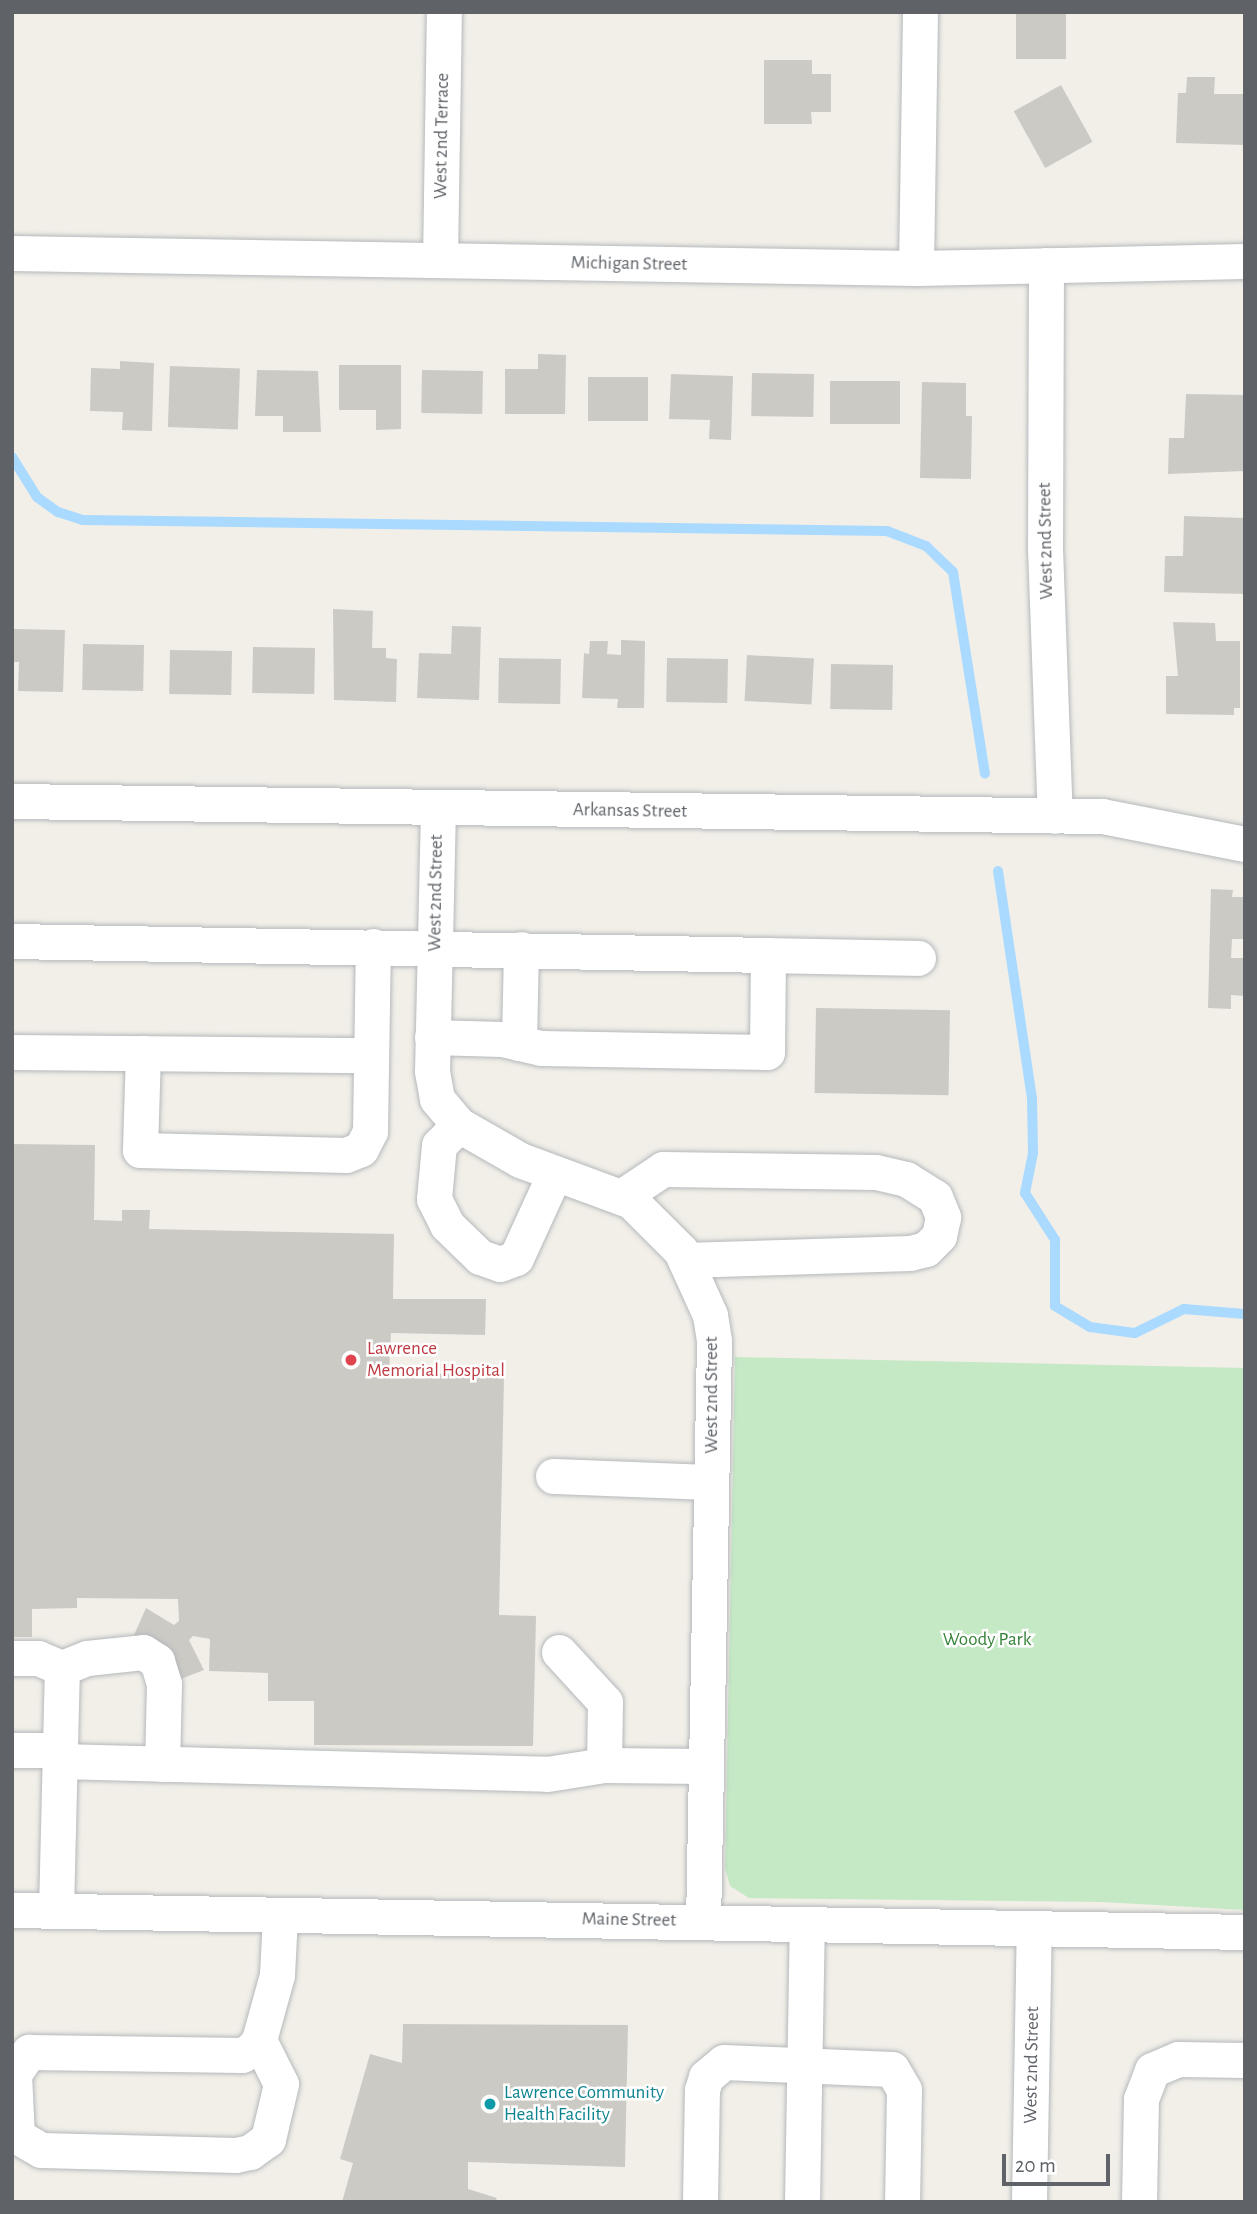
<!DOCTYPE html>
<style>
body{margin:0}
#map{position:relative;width:1257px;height:2214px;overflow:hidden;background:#f1efe8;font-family:"Alegreya Sans",sans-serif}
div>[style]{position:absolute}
.green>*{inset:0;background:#c5e8c5}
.stream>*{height:10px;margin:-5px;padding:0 5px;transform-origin:5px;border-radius:5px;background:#aadaff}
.building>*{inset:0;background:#cccac5;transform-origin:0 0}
.roads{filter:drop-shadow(0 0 2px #b5b8bc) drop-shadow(0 0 2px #b5b8bc)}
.minor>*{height:35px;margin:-17.5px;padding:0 17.5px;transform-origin:17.5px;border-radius:17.5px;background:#fff}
.dots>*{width:19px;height:19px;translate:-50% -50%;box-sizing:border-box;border:4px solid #fff;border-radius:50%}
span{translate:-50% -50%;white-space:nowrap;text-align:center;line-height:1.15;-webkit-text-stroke:5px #fff;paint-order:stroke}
.street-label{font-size:19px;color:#5f6368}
.health-label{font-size:19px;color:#be3a42}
.left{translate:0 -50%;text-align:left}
.park-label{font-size:19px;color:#348238}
.culture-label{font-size:19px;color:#0d838f}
.frame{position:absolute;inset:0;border:14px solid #5f6368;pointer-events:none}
.scale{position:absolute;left:1002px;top:2154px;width:108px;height:32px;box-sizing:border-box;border:4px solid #5f6368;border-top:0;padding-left:9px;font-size:21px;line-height:24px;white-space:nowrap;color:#5f6368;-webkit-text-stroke:5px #fff;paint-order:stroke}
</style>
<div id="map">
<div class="green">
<i style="clip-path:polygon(735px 1357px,1245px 1368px,1245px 1910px,1103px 1902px,749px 1898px,730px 1886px,725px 1868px)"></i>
</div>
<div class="stream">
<i style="left:12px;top:457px;width:47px;rotate:58deg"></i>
<i style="left:37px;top:497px;width:26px;rotate:36deg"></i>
<i style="left:58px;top:512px;width:26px;rotate:18deg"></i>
<i style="left:83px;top:520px;width:804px;rotate:0.78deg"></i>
<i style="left:887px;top:531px;width:42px;rotate:21deg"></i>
<i style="left:926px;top:546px;width:37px;rotate:44deg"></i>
<i style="left:953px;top:572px;width:204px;rotate:81deg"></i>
<i style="left:998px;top:871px;width:231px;rotate:81.5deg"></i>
<i style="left:1032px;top:1099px;width:54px;rotate:88.9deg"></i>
<i style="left:1033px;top:1153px;width:41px;rotate:101.3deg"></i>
<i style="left:1025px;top:1193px;width:56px;rotate:57.4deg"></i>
<i style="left:1055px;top:1240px;width:66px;rotate:90deg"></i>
<i style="left:1055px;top:1306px;width:41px;rotate:31deg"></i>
<i style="left:1090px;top:1327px;width:45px;rotate:7.6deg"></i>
<i style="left:1135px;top:1333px;width:55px;rotate:-26.1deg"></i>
<i style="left:1184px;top:1309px;width:61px;rotate:4.7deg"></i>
</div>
<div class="building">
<i style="left:1016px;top:12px;width:50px;height:47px"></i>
<i style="clip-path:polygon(764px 60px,812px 60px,812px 74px,831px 74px,831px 112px,811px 112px,812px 124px,764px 124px)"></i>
<i style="clip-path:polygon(1187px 77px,1215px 77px,1214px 94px,1245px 94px,1245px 145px,1176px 143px,1178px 93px,1186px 93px)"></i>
<i style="left:1061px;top:85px;width:65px;height:54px;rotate:61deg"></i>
<i style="clip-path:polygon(538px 354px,566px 355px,565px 414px,505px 414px,505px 369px,538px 369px)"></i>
<i style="clip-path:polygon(120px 361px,154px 363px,152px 431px,122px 430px,123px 412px,90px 411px,91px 368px,120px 369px)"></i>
<i style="clip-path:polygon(339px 365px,401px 365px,401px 429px,376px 430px,376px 410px,339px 410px)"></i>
<i style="left:170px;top:366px;width:70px;height:61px;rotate:2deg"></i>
<i style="clip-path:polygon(257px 370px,318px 371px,321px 432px,283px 432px,283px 416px,255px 416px)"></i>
<i style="left:422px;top:370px;width:61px;height:43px;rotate:1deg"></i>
<i style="left:752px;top:373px;width:62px;height:43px;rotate:1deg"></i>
<i style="clip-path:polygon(671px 374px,733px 376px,731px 440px,709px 439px,710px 420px,669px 419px)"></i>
<i style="left:588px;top:377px;width:60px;height:44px"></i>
<i style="left:830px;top:381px;width:70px;height:43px"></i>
<i style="clip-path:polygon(922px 382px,966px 383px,966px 416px,972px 416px,971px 479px,920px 478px)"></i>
<i style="clip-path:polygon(1186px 394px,1245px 395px,1245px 471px,1168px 474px,1169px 438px,1184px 438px)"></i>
<i style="clip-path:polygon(1184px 516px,1245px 518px,1244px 594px,1164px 592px,1165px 556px,1183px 556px)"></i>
<i style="clip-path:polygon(333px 609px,373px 611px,372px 648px,386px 648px,386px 658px,397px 659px,396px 702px,334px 700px)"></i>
<i style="clip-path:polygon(1173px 622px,1215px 623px,1216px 641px,1240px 641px,1240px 708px,1234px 708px,1234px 715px,1166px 714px,1166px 676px,1178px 676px)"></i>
<i style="clip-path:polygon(452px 626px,481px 627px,479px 700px,417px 698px,419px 653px,451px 654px)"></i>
<i style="clip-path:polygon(13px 629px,65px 630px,63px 692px,18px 691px,19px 662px,12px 662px)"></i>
<i style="clip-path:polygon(621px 640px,645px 641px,644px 708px,617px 708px,618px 699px,582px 698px,584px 653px,589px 654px,590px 641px,608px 641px,607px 654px,621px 655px)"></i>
<i style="left:83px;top:644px;width:61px;height:46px;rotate:1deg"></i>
<i style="left:253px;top:647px;width:62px;height:46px;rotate:1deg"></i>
<i style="left:170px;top:650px;width:62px;height:44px;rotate:1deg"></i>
<i style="left:747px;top:655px;width:67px;height:46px;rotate:3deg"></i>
<i style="left:499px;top:658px;width:62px;height:45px;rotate:1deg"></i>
<i style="left:667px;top:658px;width:61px;height:44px;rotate:1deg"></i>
<i style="left:831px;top:664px;width:62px;height:45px;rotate:1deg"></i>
<i style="clip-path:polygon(1211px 889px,1233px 890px,1232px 897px,1245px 897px,1245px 939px,1232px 939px,1231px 958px,1245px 958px,1245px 996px,1231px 995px,1231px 1009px,1208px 1008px)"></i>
<i style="left:816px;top:1008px;width:134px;height:85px;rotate:1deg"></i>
<i style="clip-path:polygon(12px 1144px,95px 1145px,94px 1220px,122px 1221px,122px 1210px,150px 1210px,149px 1229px,394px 1234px,393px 1299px,486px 1299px,485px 1335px,391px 1333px,389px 1372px,504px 1376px,499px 1615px,536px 1616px,533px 1746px,314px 1745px,314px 1701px,268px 1701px,268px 1673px,209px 1671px,210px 1639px,193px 1636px,189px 1640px,204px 1670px,178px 1680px,155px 1647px,134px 1635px,146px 1608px,174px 1625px,179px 1621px,178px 1599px,77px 1598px,77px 1608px,32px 1609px,32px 1637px,12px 1637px)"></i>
<i style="clip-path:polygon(403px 2024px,628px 2025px,625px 2167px,468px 2162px,468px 2189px,497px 2198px,495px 2202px,342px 2202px,353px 2163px,340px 2159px,370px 2054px,402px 2063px)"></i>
</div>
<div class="roads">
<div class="minor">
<i style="left:12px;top:253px;width:904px;rotate:0.95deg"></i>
<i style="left:916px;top:268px;width:329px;rotate:-1.2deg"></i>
<i style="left:440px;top:260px;width:248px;rotate:-89.1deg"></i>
<i style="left:1046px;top:265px;width:283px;rotate:90.2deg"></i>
<i style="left:1045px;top:548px;width:268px;rotate:87.9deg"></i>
<i style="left:916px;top:268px;width:256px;rotate:-89.1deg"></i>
<i style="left:12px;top:801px;width:1090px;rotate:0.79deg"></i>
<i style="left:1102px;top:816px;width:146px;rotate:11.1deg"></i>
<i style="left:438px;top:808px;width:263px;rotate:91.3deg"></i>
<i style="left:432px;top:1071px;width:28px;rotate:80deg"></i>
<i style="left:437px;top:1099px;width:34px;rotate:50deg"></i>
<i style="left:459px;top:1125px;width:70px;rotate:29.8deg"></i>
<i style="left:520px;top:1160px;width:118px;rotate:20.3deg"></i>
<i style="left:631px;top:1201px;width:71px;rotate:45deg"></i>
<i style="left:681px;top:1251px;width:70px;rotate:65.6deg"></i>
<i style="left:710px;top:1315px;width:26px;rotate:81deg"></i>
<i style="left:714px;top:1341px;width:581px;rotate:91.08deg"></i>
<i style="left:12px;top:941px;width:756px;rotate:1.06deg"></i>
<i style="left:768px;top:955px;width:97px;rotate:90.6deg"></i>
<i style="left:767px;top:1052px;width:226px;rotate:-179deg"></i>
<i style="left:541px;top:1048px;width:40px;rotate:-167deg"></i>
<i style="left:502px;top:1039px;width:70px;rotate:-178.4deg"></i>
<i style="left:768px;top:955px;width:150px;rotate:1.1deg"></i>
<i style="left:519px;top:1043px;width:94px;rotate:-88.8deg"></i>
<i style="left:12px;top:1052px;width:359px;rotate:0.5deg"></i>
<i style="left:143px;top:1053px;width:97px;rotate:91.8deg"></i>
<i style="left:140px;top:1150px;width:206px;rotate:1.4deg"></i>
<i style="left:346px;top:1155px;width:16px;rotate:-22deg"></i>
<i style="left:361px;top:1149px;width:20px;rotate:-63deg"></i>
<i style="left:370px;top:1131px;width:185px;rotate:-89.1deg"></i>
<i style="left:459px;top:1125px;width:28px;rotate:135deg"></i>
<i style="left:439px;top:1145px;width:54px;rotate:95.3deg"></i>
<i style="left:434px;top:1199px;width:29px;rotate:63deg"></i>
<i style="left:447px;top:1225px;width:46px;rotate:44.1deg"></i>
<i style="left:480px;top:1257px;width:21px;rotate:19deg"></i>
<i style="left:500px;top:1264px;width:17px;rotate:-21deg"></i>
<i style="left:516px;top:1258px;width:91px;rotate:-65.4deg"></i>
<i style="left:621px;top:1197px;width:50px;rotate:-33.7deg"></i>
<i style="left:663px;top:1169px;width:213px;rotate:0.8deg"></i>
<i style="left:876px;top:1172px;width:31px;rotate:13deg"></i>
<i style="left:906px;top:1179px;width:34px;rotate:32deg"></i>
<i style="left:935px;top:1197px;width:22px;rotate:68deg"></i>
<i style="left:943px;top:1217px;width:19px;rotate:102deg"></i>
<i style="left:939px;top:1236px;width:18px;rotate:135deg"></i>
<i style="left:926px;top:1249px;width:16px;rotate:166deg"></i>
<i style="left:910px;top:1253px;width:225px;rotate:178.2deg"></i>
<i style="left:553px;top:1476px;width:158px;rotate:2.2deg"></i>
<i style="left:559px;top:1652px;width:68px;rotate:47.4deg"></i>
<i style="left:605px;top:1702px;width:63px;rotate:90.9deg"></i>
<i style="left:12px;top:1658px;width:26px"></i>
<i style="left:38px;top:1658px;width:26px;rotate:23deg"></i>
<i style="left:62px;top:1668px;width:27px;rotate:-22deg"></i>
<i style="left:87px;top:1658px;width:56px;rotate:-6.1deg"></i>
<i style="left:143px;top:1652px;width:17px;rotate:33deg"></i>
<i style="left:157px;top:1661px;width:24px;rotate:73deg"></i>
<i style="left:164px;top:1684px;width:80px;rotate:91.4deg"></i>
<i style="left:12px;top:1750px;width:47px"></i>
<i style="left:59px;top:1761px;width:488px;rotate:1.5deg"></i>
<i style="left:547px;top:1774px;width:58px;rotate:-9deg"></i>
<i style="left:604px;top:1765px;width:102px;rotate:0.6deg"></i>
<i style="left:12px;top:1910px;width:1233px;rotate:1.02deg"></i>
<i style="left:56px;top:1911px;width:243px;rotate:-88.6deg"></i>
<i style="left:259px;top:2040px;width:49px;rotate:63.4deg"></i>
<i style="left:281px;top:2084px;width:57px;rotate:103.3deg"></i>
<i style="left:268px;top:2139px;width:22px;rotate:144deg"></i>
<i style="left:250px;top:2152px;width:14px;rotate:168deg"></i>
<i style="left:236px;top:2155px;width:195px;rotate:-178.5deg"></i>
<i style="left:41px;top:2150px;width:28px;rotate:-150deg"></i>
<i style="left:17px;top:2136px;width:62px;rotate:-92.8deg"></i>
<i style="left:14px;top:2074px;width:27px;rotate:-56deg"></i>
<i style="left:29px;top:2052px;width:213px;rotate:0.8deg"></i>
<i style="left:242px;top:2055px;width:10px;rotate:-29deg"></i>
<i style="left:251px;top:2050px;width:13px;rotate:-51deg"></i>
<i style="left:259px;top:2040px;width:67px;rotate:-74.5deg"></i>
<i style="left:277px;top:1975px;width:60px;rotate:-87.1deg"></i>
<i style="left:700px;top:2202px;width:112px;rotate:-89deg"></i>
<i style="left:702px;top:2090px;width:14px;rotate:-73deg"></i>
<i style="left:706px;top:2077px;width:23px;rotate:-40deg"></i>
<i style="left:724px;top:2062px;width:168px;rotate:2.4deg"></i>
<i style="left:892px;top:2069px;width:24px;rotate:60deg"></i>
<i style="left:904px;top:2090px;width:112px;rotate:91deg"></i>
<i style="left:802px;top:2202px;width:278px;rotate:-89deg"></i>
<i style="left:1029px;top:2202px;width:274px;rotate:-89deg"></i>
<i style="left:1139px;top:2202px;width:103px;rotate:-88.9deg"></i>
<i style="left:1141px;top:2099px;width:31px;rotate:-69deg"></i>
<i style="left:1152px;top:2070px;width:28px;rotate:-23deg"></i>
<i style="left:1178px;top:2059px;width:67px;rotate:0.9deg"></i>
</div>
</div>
<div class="dots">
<i style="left:351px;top:1360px;background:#e0444e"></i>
<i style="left:490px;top:2104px;background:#0f9aa8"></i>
</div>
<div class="street-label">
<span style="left:442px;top:136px;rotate:-89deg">West 2nd Terrace</span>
<span style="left:629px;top:264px;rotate:1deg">Michigan Street</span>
<span style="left:1046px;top:541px;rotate:-91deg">West 2nd Street</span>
<span style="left:630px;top:811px;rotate:1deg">Arkansas Street</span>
<span style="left:436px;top:893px;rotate:-89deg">West 2nd Street</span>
<span style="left:712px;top:1395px;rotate:-90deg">West 2nd Street</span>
<span style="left:629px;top:1920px;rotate:1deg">Maine Street</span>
<span style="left:1032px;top:2065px;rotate:-89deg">West 2nd Street</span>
</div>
<div class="health-label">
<span class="left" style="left:367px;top:1360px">Lawrence<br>Memorial Hospital</span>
</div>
<div class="park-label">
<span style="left:987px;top:1640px">Woody Park</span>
</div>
<div class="culture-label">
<span class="left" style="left:504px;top:2104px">Lawrence Community<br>Health Facility</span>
</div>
<div class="frame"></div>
<div class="scale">20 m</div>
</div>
